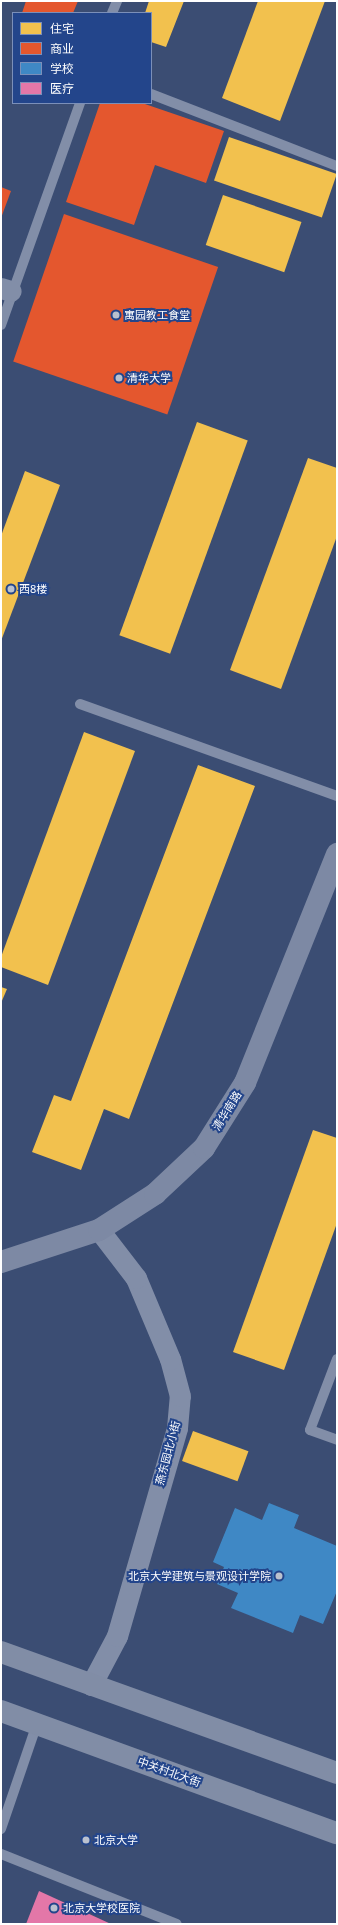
<!DOCTYPE html>
<meta charset="utf-8">
<style>
body{margin:0}
#map{position:relative;width:338px;height:1925px;overflow:hidden;background:#3b4d73;font-family:"Noto Sans","Noto Sans SC",sans-serif}
div>[style]{position:absolute}
.homes>*{inset:0;background:#f2c14e;transform-origin:0 0}
.shops>*{inset:0;background:#e4572e;transform-origin:0 0}
.schools>*{inset:0;background:#3f88c5}
.health>*{inset:0;background:#e377a8}
.lane>*{height:10px;margin:-5px;padding:0 5px;transform-origin:5px;border-radius:5px;background:#828ea8}
.street>*{height:21px;margin:-10.5px;padding:0 10.5px;transform-origin:10.5px;border-radius:10.5px;background:#828ea8}
.secondary>*{height:22px;margin:-11px;padding:0 11px;transform-origin:11px;border-radius:11px;background:#7d89a4}
.primary>*{height:22px;margin:-11px;padding:0 11px;transform-origin:11px;border-radius:11px;background:#818da6}
.dots>*{width:11px;height:11px;translate:-50% -50%;box-sizing:border-box;border:2px solid #23458b;border-radius:50%}
span{translate:-50% -50%;white-space:nowrap;text-align:center;line-height:1.15;-webkit-text-stroke:4px #23458b;paint-order:stroke}
.poi-label{font-size:11px;color:#fff}
.left{translate:0 -50%;text-align:left}
.right{translate:-100% -50%;text-align:right}
.street-label{font-size:11px;color:#fff}
.frame{position:absolute;inset:0;border:2px solid #fff;pointer-events:none}
.legend{position:absolute;left:12px;top:12px;width:140px;height:92px;box-sizing:border-box;background:#23458b;border:1px solid #7b8fb9;margin:0;padding:5px 7px;list-style:none;font-size:12px;color:#fff}
.legend li{display:flex;align-items:center;gap:8px;height:20px}
.legend b{width:20px;border:1px solid #7b8fb9}
</style>
<div id="map">
<div class="homes">
<i style="clip-path:polygon(149px 1px,184px 1px,166px 47px,151px 42px,151px 13px,145px 13px)"></i>
<i style="clip-path:polygon(258px 1px,325px 1px,280px 121px,222px 98px)"></i>
<i style="left:229px;top:137px;width:114px;height:46px;rotate:19deg"></i>
<i style="left:223px;top:195px;width:83px;height:53px;rotate:19deg"></i>
<i style="left:197px;top:422px;width:54px;height:227px;rotate:20deg"></i>
<i style="clip-path:polygon(308px 458px,337px 468px,337px 536px,281px 689px,230px 670px)"></i>
<i style="clip-path:polygon(25px 471px,60px 485px,1px 641px,1px 536px)"></i>
<i style="clip-path:polygon(84px 732px,135px 751px,48px 985px,1px 967px,1px 957px)"></i>
<i style="clip-path:polygon(198px 765px,255px 786px,129px 1119px,104px 1109px,81px 1170px,32px 1152px,54px 1095px,71px 1101px)"></i>
<i style="clip-path:polygon(1px 987px,7px 989px,1px 1003px)"></i>
<i style="clip-path:polygon(313px 1130px,337px 1138px,337px 1223px,284px 1370px,233px 1352px)"></i>
<i style="left:193px;top:1431px;width:59px;height:32px;rotate:20deg"></i>
</div>
<div class="shops">
<i style="clip-path:polygon(26px 1px,78px 1px,73px 13px,22px 13px)"></i>
<i style="clip-path:polygon(100px 103px,142px 103px,224px 131px,206px 183px,155px 165px,134px 225px,66px 202px)"></i>
<i style="clip-path:polygon(1px 187px,11px 191px,1px 218px)"></i>
<i style="left:64px;top:214px;width:163px;height:156px;rotate:19deg"></i>
</div>
<div class="schools">
<i style="clip-path:polygon(269px 1503px,299px 1515px,294px 1528px,337px 1546px,337px 1591px,323px 1624px,300px 1615px,293px 1633px,231px 1608px,238px 1593px,217px 1584px,224px 1567px,213px 1562px,235px 1508px,262px 1520px)"></i>
</div>
<div class="health">
<i style="clip-path:polygon(39px 1891px,111px 1924px,26px 1924px)"></i>
</div>
<div class="lane">
<i style="left:112px;top:13px;width:13px;rotate:-67deg"></i>
<i style="left:151px;top:94px;width:199px;rotate:21.2deg"></i>
<i style="left:1px;top:325px;width:236px;rotate:-70.4deg"></i>
<i style="left:80px;top:704px;width:273px;rotate:19.7deg"></i>
<i style="left:337px;top:1359px;width:76px;rotate:110.8deg"></i>
<i style="left:310px;top:1430px;width:29px;rotate:20deg"></i>
<i style="left:1px;top:1829px;width:111px;rotate:-71.1deg"></i>
<i style="left:1px;top:1854px;width:189px;rotate:21.7deg"></i>
</div>
<div class="street">
<i style="left:1px;top:288px;width:10px;rotate:17deg"></i>
<i style="left:91px;top:1685px;width:55px;rotate:-62deg"></i>
<i style="left:117px;top:1636px;width:216px;rotate:-73.9deg"></i>
<i style="left:177px;top:1428px;width:32px;rotate:-85deg"></i>
<i style="left:180px;top:1396px;width:38px;rotate:-105deg"></i>
<i style="left:170px;top:1359px;width:88px;rotate:-112.8deg"></i>
<i style="left:136px;top:1278px;width:61px;rotate:-127.6deg"></i>
</div>
<div class="secondary">
<i style="left:1px;top:1262px;width:103px;rotate:-18.1deg"></i>
<i style="left:99px;top:1230px;width:67px;rotate:-32.7deg"></i>
<i style="left:155px;top:1194px;width:67px;rotate:-43.2deg"></i>
<i style="left:204px;top:1148px;width:77px;rotate:-57.8deg"></i>
<i style="left:245px;top:1083px;width:247px;rotate:-68.1deg"></i>
</div>
<div class="primary">
<i style="left:1px;top:1652px;width:357px;rotate:19.8deg"></i>
<i style="left:1px;top:1711px;width:357px;rotate:20deg"></i>
</div>
<div class="dots">
<i style="left:116px;top:315px;background:#bac1ce"></i>
<i style="left:119px;top:378px;background:#bac1ce"></i>
<i style="left:11px;top:589px;background:#bac1ce"></i>
<i style="left:279px;top:1576px;background:#bac1ce"></i>
<i style="left:86px;top:1840px;background:#bac1ce"></i>
<i style="left:54px;top:1908px;background:#bac1ce"></i>
</div>
<div class="poi-label">
<span class="left" style="left:124px;top:315px">寓园教工食堂</span>
<span class="left" style="left:127px;top:378px">清华大学</span>
<span class="left" style="left:19px;top:589px">西8楼</span>
<span class="right" style="left:271px;top:1576px">北京大学建筑与景观设计学院</span>
<span class="left" style="left:94px;top:1840px">北京大学</span>
<span class="left" style="left:63px;top:1908px">北京大学校医院</span>
</div>
<div class="street-label">
<span style="left:227px;top:1111px;rotate:-58deg">清华南路</span>
<span style="left:168px;top:1453px;rotate:-75deg">燕东园北小街</span>
<span style="left:169px;top:1772px;rotate:20deg">中关村北大街</span>
</div>
<div class="frame"></div>
<ul class="legend">
<li><b style="height:11px;background:#f2c14e"></b>住宅</li>
<li><b style="height:11px;background:#e4572e"></b>商业</li>
<li><b style="height:11px;background:#3f88c5"></b>学校</li>
<li><b style="height:11px;background:#e377a8"></b>医疗</li>
</ul>
</div>
